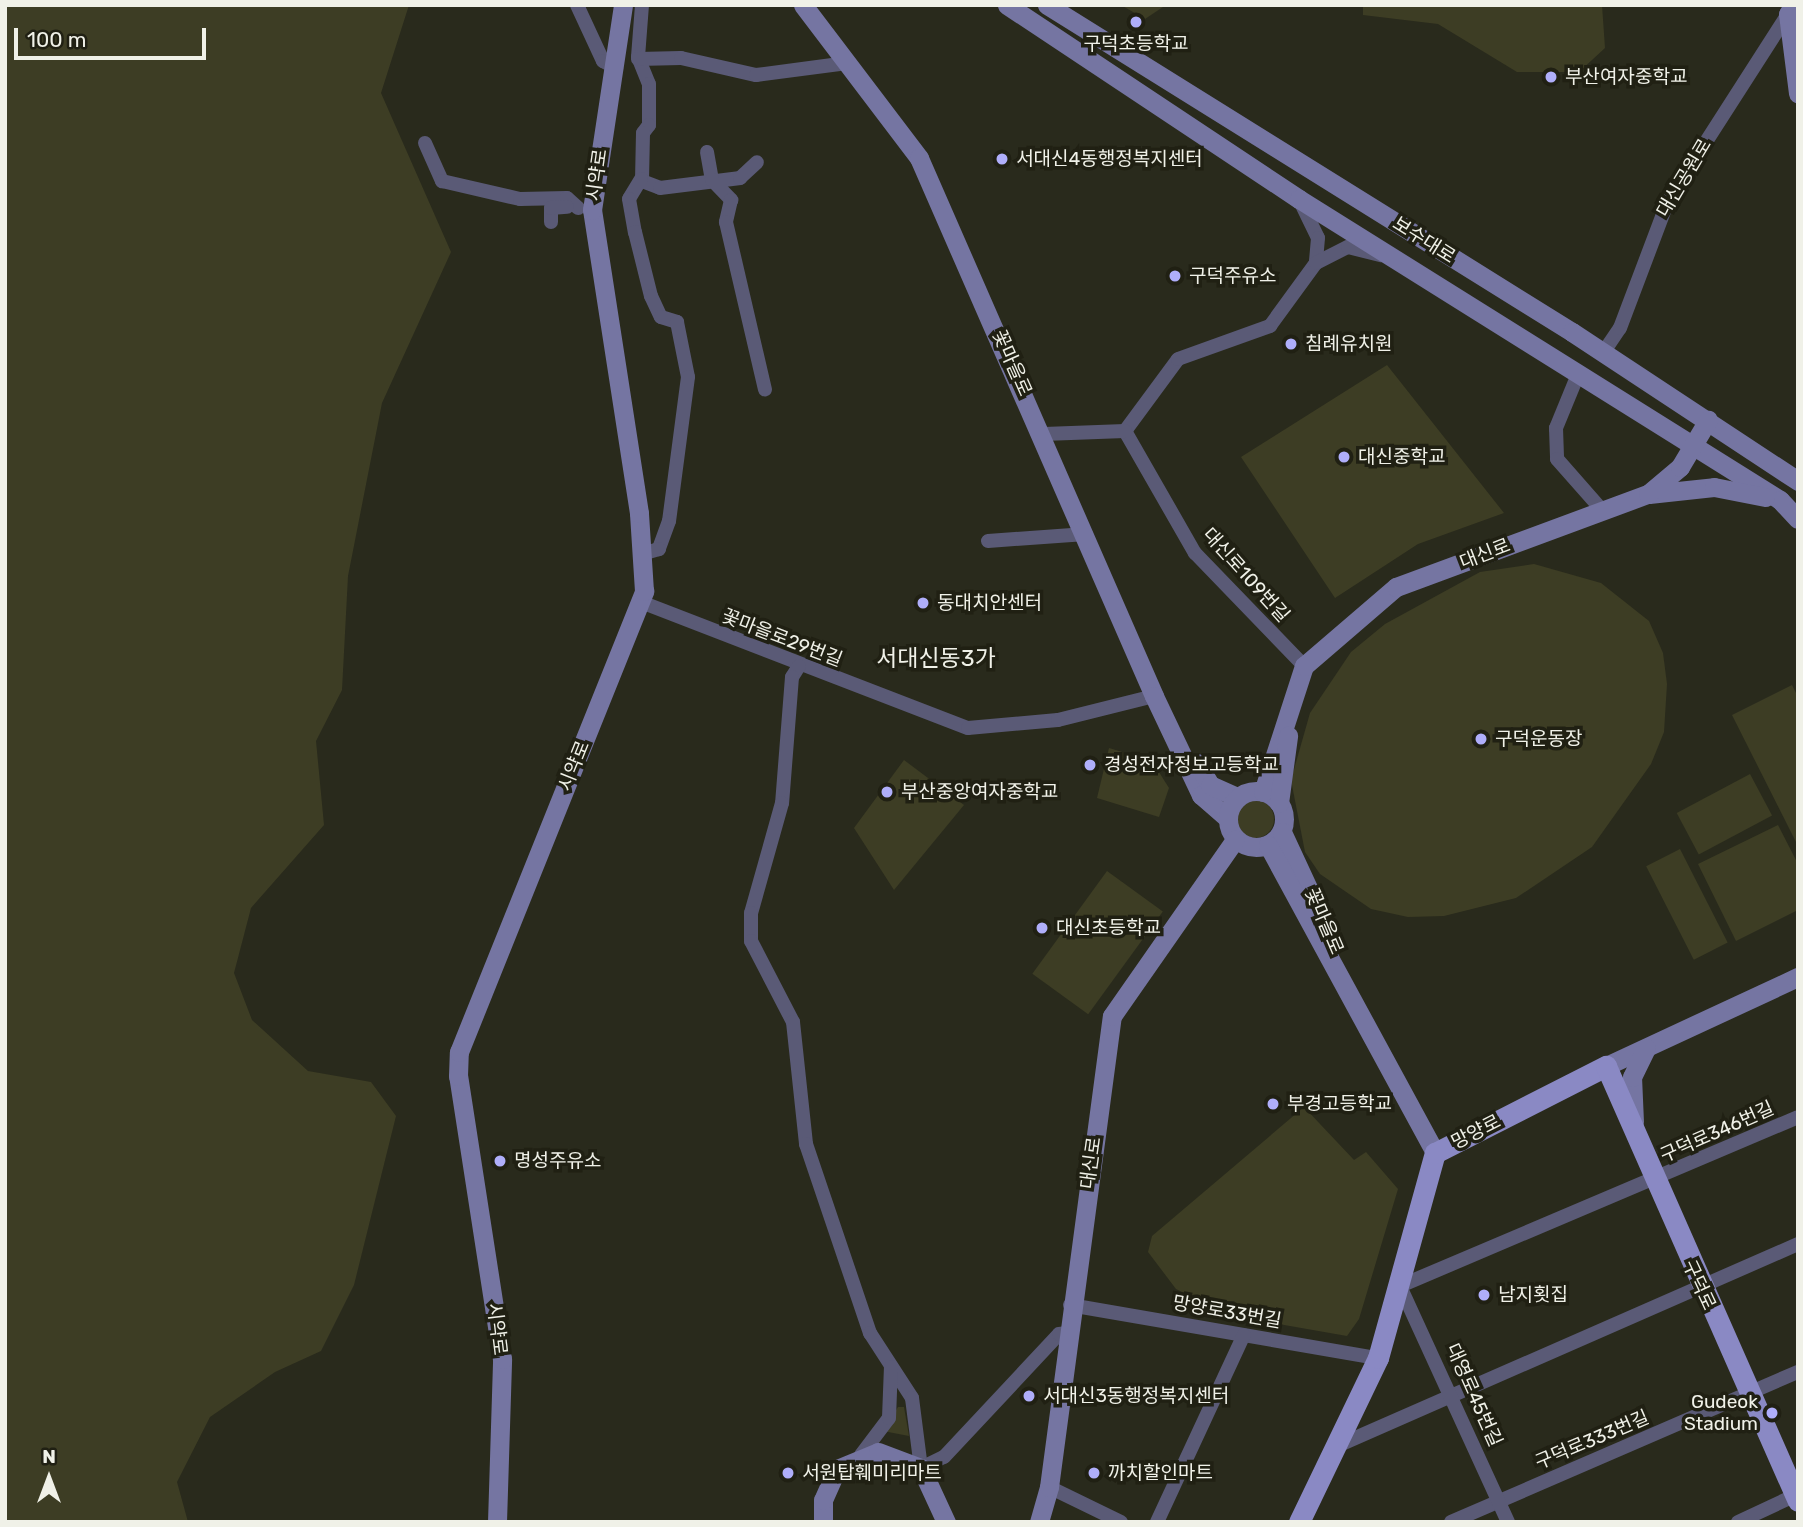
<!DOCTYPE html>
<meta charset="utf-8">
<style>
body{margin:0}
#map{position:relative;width:1803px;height:1527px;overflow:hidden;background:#292a1c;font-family:Rubik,"Noto Sans KR",sans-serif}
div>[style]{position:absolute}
.green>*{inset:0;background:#3d3d24;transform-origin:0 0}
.round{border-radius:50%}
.street>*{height:14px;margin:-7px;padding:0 7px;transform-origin:7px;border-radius:7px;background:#5a5a76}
.secondary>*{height:19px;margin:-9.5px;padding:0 9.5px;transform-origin:9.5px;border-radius:9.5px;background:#7575a2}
.secondary>.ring{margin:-9.5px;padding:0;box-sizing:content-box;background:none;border:19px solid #7575a2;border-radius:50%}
.primary>*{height:21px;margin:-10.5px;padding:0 10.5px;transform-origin:10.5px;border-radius:10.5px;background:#8a89c4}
.dots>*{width:19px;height:19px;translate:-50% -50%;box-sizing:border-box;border:4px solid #202013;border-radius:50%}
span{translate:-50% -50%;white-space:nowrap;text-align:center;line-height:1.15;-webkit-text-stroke:7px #202013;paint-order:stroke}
.poi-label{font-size:19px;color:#f0f1e8}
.left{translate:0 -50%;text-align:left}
.right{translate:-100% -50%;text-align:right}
.street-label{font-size:19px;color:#f0f1e8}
.quarter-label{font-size:23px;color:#f0f1e8}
.frame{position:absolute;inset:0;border:7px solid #f0f1e8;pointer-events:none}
.north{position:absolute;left:14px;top:1443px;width:70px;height:70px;-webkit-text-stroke:5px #202013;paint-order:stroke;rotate:0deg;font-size:19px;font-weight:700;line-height:28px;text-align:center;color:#f0f1e8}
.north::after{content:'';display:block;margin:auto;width:24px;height:32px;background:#f0f1e8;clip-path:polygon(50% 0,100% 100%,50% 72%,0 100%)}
.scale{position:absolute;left:14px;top:28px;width:192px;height:32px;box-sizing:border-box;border:4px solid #f0f1e8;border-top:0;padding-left:9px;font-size:21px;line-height:24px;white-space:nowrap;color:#f0f1e8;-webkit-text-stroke:5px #202013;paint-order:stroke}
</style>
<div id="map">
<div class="green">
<i style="clip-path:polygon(5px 5px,409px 5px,381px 93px,451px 252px,382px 403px,348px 576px,342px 690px,316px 741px,324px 825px,251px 908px,234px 973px,252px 1020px,308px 1071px,371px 1082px,396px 1116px,354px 1285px,321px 1351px,275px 1372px,210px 1417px,177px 1482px,188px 1522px,5px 1522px)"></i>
<i style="clip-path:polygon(1121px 5px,1166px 5px,1145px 19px)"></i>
<i style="clip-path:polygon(1363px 5px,1602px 5px,1605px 48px,1579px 72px,1517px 72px,1438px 24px,1363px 15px)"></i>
<i style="clip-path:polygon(1387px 365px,1504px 513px,1418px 544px,1335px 598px,1241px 457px)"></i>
<i style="clip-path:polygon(1534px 564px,1601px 583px,1649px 621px,1663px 653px,1667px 684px,1664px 732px,1651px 764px,1592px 847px,1516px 898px,1444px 916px,1408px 917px,1371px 909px,1320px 874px,1305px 852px,1291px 780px,1310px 713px,1351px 652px,1385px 624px,1480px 572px)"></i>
<i style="clip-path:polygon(1792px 685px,1798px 697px,1798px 846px,1732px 715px)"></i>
<i style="clip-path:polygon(1109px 748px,1152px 761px,1169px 788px,1159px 817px,1097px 798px)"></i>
<i style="clip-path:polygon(904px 760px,964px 805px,894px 890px,854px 828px)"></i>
<i style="left:1750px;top:774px;width:47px;height:83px;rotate:62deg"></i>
<i class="round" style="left:1236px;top:800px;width:38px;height:38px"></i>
<i style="clip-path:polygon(1778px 825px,1798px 864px,1798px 910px,1736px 941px,1698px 864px)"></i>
<i style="left:1680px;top:849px;width:105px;height:38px;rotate:63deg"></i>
<i style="left:1107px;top:871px;width:69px;height:127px;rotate:36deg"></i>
<i style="clip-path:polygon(1304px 1107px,1354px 1160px,1366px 1152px,1398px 1189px,1359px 1319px,1347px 1336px,1250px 1319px,1234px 1301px,1202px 1302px,1176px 1289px,1148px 1252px,1152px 1236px)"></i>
<i style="clip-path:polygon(898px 1407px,904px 1407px,909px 1436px,883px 1431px)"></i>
</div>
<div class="street">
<i style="left:577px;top:5px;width:62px;rotate:65.1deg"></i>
<i style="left:603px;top:61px;width:15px;rotate:28deg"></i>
<i style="left:642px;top:5px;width:52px;rotate:94.4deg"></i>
<i style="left:638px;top:57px;width:29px;rotate:68deg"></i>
<i style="left:649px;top:84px;width:41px;rotate:90deg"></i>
<i style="left:649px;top:125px;width:10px;rotate:127deg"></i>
<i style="left:643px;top:133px;width:48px;rotate:91.2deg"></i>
<i style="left:642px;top:181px;width:19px;rotate:21deg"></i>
<i style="left:660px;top:188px;width:81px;rotate:-7.1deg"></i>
<i style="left:740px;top:178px;width:23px;rotate:-43deg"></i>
<i style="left:638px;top:59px;width:43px;rotate:-1.3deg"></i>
<i style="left:681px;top:58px;width:77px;rotate:12.8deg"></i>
<i style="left:756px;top:75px;width:92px;rotate:-7.5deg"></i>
<i style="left:425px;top:143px;width:42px;rotate:65.9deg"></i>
<i style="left:442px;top:181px;width:80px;rotate:13deg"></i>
<i style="left:520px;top:199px;width:47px;rotate:-1.2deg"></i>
<i style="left:567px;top:198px;width:15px;rotate:42deg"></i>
<i style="left:707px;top:152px;width:28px;rotate:80deg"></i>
<i style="left:712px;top:180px;width:28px;rotate:46deg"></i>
<i style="left:731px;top:200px;width:23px;rotate:103deg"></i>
<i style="left:726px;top:222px;width:172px;rotate:76.9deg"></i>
<i style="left:641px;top:179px;width:23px;rotate:121deg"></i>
<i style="left:629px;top:199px;width:34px;rotate:80deg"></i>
<i style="left:635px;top:232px;width:66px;rotate:76deg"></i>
<i style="left:651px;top:296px;width:23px;rotate:65deg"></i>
<i style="left:661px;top:317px;width:17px;rotate:17deg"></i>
<i style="left:677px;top:322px;width:56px;rotate:78.7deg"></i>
<i style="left:688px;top:377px;width:145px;rotate:97.5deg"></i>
<i style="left:669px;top:521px;width:30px;rotate:110deg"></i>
<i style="left:659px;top:549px;width:18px;rotate:164deg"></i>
<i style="left:1299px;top:199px;width:43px;rotate:64deg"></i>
<i style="left:1318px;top:238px;width:25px;rotate:95deg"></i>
<i style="left:551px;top:222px;width:14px;rotate:-90deg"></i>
<i style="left:551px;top:208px;width:16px;rotate:-4deg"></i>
<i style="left:1603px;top:353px;width:30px;rotate:-56deg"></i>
<i style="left:1620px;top:328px;width:136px;rotate:-69.3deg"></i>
<i style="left:1668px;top:201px;width:222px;rotate:-57.3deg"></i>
<i style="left:1579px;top:372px;width:61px;rotate:112.3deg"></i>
<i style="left:1556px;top:428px;width:31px;rotate:88deg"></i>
<i style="left:1557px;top:459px;width:68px;rotate:48.6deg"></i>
<i style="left:1125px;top:431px;width:89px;rotate:-53.6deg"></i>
<i style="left:1178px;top:359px;width:98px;rotate:-19.7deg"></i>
<i style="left:1270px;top:326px;width:78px;rotate:-53.9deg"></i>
<i style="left:1316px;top:263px;width:36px;rotate:-27deg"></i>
<i style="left:1348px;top:247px;width:34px;rotate:14deg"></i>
<i style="left:1125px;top:431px;width:141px;rotate:60.2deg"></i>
<i style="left:1195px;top:553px;width:157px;rotate:46deg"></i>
<i style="left:1044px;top:434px;width:81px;rotate:-2.1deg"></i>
<i style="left:988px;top:541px;width:98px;rotate:-4.1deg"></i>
<i style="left:641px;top:602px;width:350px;rotate:21.1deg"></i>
<i style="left:968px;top:728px;width:90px;rotate:-5.1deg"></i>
<i style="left:1058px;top:720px;width:99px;rotate:-14deg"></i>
<i style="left:799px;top:666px;width:13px;rotate:122deg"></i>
<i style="left:792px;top:677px;width:126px;rotate:94.5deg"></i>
<i style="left:782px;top:803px;width:114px;rotate:105.7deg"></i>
<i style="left:751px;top:913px;width:28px;rotate:90deg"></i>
<i style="left:751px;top:941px;width:91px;rotate:62.6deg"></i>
<i style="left:793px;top:1022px;width:123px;rotate:83.9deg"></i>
<i style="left:806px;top:1144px;width:200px;rotate:71.3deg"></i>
<i style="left:870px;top:1333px;width:77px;rotate:57.1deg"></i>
<i style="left:912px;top:1398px;width:71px;rotate:82.7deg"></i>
<i style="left:921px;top:1468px;width:25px;rotate:-26deg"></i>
<i style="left:944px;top:1457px;width:168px;rotate:-46.9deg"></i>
<i style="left:1059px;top:1334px;width:8px;rotate:-7deg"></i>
<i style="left:1070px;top:1305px;width:313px;rotate:9.8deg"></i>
<i style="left:1337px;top:1446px;width:503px;rotate:-23.66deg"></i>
<i style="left:861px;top:1455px;width:46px;rotate:-52.9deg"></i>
<i style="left:889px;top:1418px;width:51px;rotate:-87.8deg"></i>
<i style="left:1049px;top:1487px;width:80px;rotate:25.9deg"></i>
<i style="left:1157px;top:1522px;width:206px;rotate:-65.1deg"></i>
<i style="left:1451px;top:1522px;width:378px;rotate:-23.4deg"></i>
<i style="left:1508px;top:1522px;width:260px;rotate:-114.6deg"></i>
<i style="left:1400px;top:1286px;width:432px;rotate:-23deg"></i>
<i style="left:1738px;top:1522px;width:66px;rotate:-25deg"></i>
</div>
<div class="secondary">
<i style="left:803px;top:5px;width:192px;rotate:52.8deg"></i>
<i style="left:919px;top:158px;width:587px;rotate:66.4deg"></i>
<i style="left:1154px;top:696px;width:110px;rotate:64.6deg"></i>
<i style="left:1201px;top:795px;width:35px;rotate:41deg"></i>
<i style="left:1007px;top:5px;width:351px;rotate:33.6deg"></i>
<i style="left:1299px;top:199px;width:567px;rotate:32.04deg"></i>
<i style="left:1780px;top:500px;width:26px;rotate:47deg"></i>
<i style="left:1047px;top:5px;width:619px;rotate:31.92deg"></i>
<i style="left:1572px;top:332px;width:271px;rotate:33.4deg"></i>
<i style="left:1793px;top:5px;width:10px;rotate:119deg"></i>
<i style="left:1788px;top:14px;width:80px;rotate:82.8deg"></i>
<i style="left:1649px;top:494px;width:65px;rotate:-6.1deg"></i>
<i style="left:1714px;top:487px;width:52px;rotate:11.1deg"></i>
<i style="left:1197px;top:763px;width:26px;rotate:59deg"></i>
<i style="left:1210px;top:785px;width:30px;rotate:24deg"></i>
<i class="ring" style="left:1228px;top:791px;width:37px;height:37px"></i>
<i style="left:1263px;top:792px;width:133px;rotate:-72deg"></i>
<i style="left:1304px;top:666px;width:121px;rotate:-40.7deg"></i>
<i style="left:1396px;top:587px;width:269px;rotate:-20.3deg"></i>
<i style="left:1648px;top:494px;width:42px;rotate:-40.2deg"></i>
<i style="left:1680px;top:467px;width:55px;rotate:-59.2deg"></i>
<i style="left:1279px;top:803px;width:68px;rotate:-82.3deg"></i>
<i style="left:1282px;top:832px;width:95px;rotate:65.1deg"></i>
<i style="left:1268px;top:845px;width:350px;rotate:61.5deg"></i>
<i style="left:1606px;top:1066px;width:212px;rotate:-24.9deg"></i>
<i style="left:1634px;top:1122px;width:45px;rotate:-92.5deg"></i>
<i style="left:1632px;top:1077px;width:32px;rotate:-64deg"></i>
<i style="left:497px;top:1522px;width:163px;rotate:-88.2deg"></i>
<i style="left:502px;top:1359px;width:286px;rotate:-98.8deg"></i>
<i style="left:458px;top:1076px;width:24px;rotate:-88deg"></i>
<i style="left:459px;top:1052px;width:497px;rotate:-68.1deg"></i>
<i style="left:644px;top:591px;width:78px;rotate:-93.7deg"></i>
<i style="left:639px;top:513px;width:307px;rotate:-98.8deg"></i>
<i style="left:592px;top:210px;width:207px;rotate:-81.4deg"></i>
<i style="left:823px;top:1522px;width:22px;rotate:-90deg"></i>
<i style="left:823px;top:1500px;width:34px;rotate:-66deg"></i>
<i style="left:837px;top:1469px;width:44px;rotate:-22.5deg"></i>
<i style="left:878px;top:1452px;width:46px;rotate:20.4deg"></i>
<i style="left:921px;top:1468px;width:60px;rotate:65.2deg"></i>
<i style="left:1039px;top:1522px;width:36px;rotate:-74deg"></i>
<i style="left:1049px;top:1487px;width:475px;rotate:-82.4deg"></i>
<i style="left:1112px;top:1016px;width:215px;rotate:-55.1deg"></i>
</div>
<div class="primary">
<i style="left:1299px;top:1522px;width:182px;rotate:-64.3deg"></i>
<i style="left:1378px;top:1358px;width:213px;rotate:-74.5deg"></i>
<i style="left:1435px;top:1153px;width:192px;rotate:-27deg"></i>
<i style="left:1606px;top:1066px;width:475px;rotate:66.2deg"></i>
</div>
<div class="dots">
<i style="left:1136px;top:22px;background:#afaefa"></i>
<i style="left:1551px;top:77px;background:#afaefa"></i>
<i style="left:1002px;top:159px;background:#afaefa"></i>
<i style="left:1175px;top:276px;background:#afaefa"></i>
<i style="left:1291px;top:344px;background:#afaefa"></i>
<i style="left:1344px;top:457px;background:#afaefa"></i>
<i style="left:923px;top:603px;background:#afaefa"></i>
<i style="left:1481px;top:739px;background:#afaefa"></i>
<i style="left:1090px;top:765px;background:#afaefa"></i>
<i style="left:887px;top:792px;background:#afaefa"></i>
<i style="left:1042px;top:928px;background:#afaefa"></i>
<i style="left:1273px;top:1104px;background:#afaefa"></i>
<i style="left:500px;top:1161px;background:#afaefa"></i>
<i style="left:1484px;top:1295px;background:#afaefa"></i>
<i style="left:1029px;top:1396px;background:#afaefa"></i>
<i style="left:1772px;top:1413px;background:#afaefa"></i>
<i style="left:788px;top:1473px;background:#afaefa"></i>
<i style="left:1094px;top:1473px;background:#afaefa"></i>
</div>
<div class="poi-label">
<span style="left:1136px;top:44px">구덕초등학교</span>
<span class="left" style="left:1565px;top:77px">부산여자중학교</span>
<span class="left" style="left:1016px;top:159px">서대신4동행정복지센터</span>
<span class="left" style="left:1189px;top:276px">구덕주유소</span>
<span class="left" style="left:1305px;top:344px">침례유치원</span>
<span class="left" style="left:1358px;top:457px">대신중학교</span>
<span class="left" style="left:937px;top:603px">동대치안센터</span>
<span class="left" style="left:1495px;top:739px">구덕운동장</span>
<span class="left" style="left:1104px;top:765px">경성전자정보고등학교</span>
<span class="left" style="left:901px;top:792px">부산중앙여자중학교</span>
<span class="left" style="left:1056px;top:928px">대신초등학교</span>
<span class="left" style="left:1287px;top:1104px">부경고등학교</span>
<span class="left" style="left:514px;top:1161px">명성주유소</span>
<span class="left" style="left:1498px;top:1295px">남지횟집</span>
<span class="left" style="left:1043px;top:1396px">서대신3동행정복지센터</span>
<span class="right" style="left:1758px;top:1413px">Gudeok<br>Stadium</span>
<span class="left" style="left:802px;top:1473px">서원탑훼미리마트</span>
<span class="left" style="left:1108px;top:1473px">까치할인마트</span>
</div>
<div class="street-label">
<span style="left:597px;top:175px;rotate:-82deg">시약로</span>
<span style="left:1684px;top:178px;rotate:-59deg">대신공원로</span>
<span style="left:1424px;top:240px;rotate:32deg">보수대로</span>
<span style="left:1012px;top:363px;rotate:66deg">꽃마을로</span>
<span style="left:1485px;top:554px;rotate:-21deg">대신로</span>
<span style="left:1246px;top:575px;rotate:48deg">대신로109번길</span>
<span style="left:782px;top:638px;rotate:21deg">꽃마을로29번길</span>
<span style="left:574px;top:766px;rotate:-68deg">시약로</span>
<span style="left:1324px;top:921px;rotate:67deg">꽃마을로</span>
<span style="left:1476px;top:1132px;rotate:-27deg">망양로</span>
<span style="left:1717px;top:1132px;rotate:-24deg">구덕로346번길</span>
<span style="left:1091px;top:1163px;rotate:-82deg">대신로</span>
<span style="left:1699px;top:1285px;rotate:65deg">구덕로</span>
<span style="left:1227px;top:1312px;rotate:10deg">망양로33번길</span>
<span style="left:497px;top:1329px;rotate:83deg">시약로</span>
<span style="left:1474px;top:1395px;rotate:66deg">대영로45번길</span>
<span style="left:1592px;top:1440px;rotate:-23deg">구덕로333번길</span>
</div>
<div class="quarter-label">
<span style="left:936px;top:658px">서대신동3가</span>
</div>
<div class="frame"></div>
<div class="north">N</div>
<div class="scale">100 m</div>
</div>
